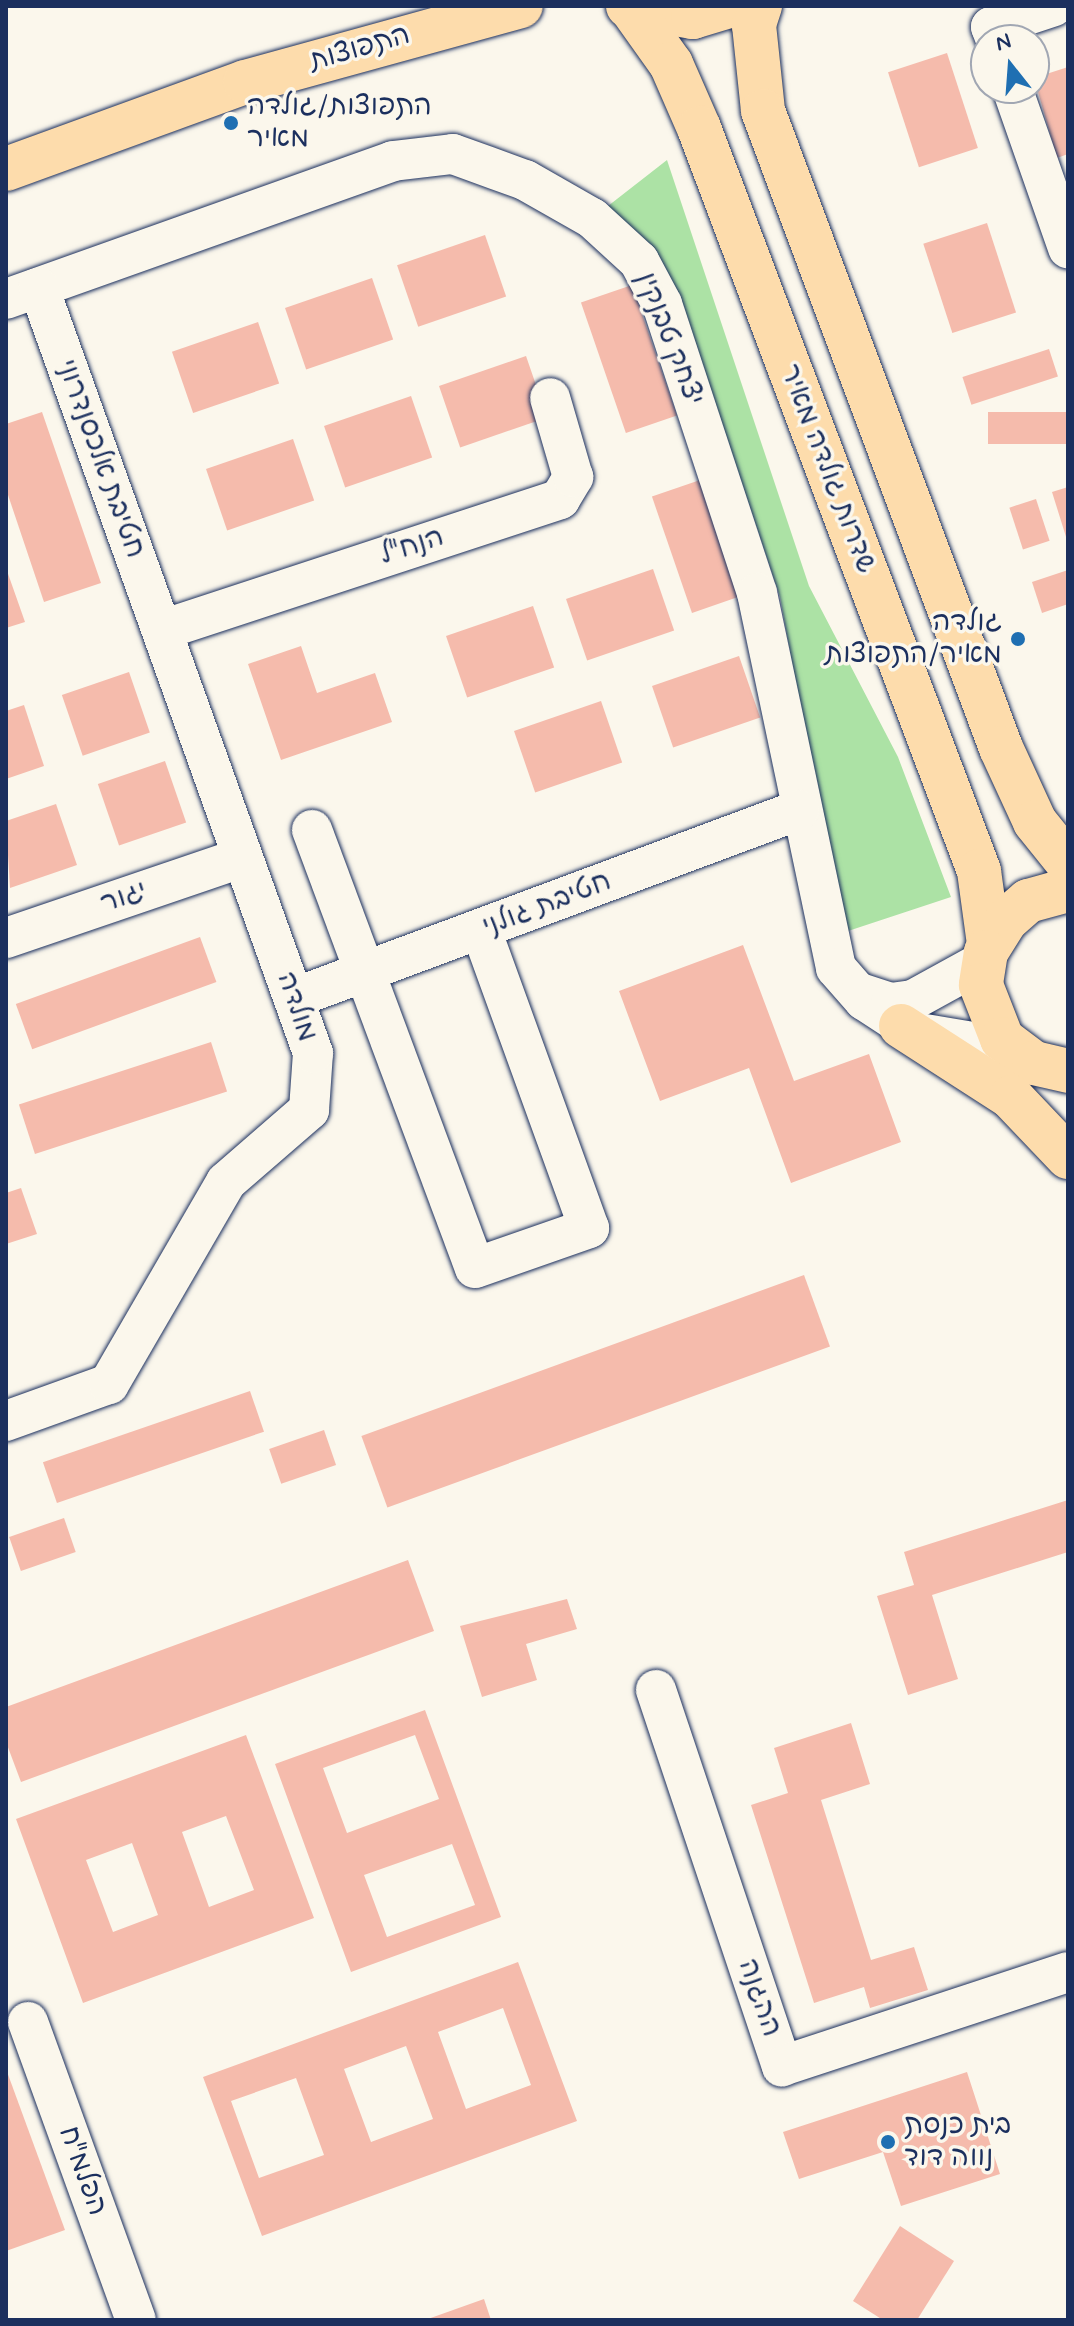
<!DOCTYPE html>
<meta charset="utf-8">
<style>
body{margin:0}
#map{position:relative;width:1074px;height:2326px;overflow:hidden;background:#fbf7ec;font-family:Mynerve,"Playpen Sans Hebrew",sans-serif}
div>[style]{position:absolute}
.green>*{inset:0;background:#ace2a5}
.building>*{inset:0;background:#f5bbac;transform-origin:0 0}
.roads{filter:drop-shadow(0 0 2px #1b2f5e) drop-shadow(0 0 2px #1b2f5e)}
.minor>*{height:40px;margin:-20px;padding:0 20px;transform-origin:20px;border-radius:20px;background:#fbf7ec}
.major>*{height:44px;margin:-22px;padding:0 22px;transform-origin:22px;border-radius:22px;background:#fddcac}
.dots>*{width:22px;height:22px;translate:-50% -50%;box-sizing:border-box;border:4px solid #fbf7ec;border-radius:50%}
span{translate:-50% -50%;white-space:nowrap;text-align:center;line-height:1.15;-webkit-text-stroke:7px #fbf7ec;paint-order:stroke}
.street-label{font-size:28px;color:#1b2f5e}
.poi-label{font-size:28px;color:#1b2f5e}
.left{translate:0 -50%;text-align:left}
.right{translate:-100% -50%;text-align:right}
.frame{position:absolute;inset:0;border:8px solid #1b2f5e;pointer-events:none}
.north{position:absolute;left:970px;top:24px;width:80px;height:80px;box-sizing:border-box;background:#fbf7ec;border:2px solid #a1a7b3;border-radius:50%;rotate:343deg;font-size:22px;font-weight:700;line-height:32px;text-align:center;color:#1b2f5e}
.north::after{content:'';display:block;margin:auto;width:28px;height:36px;background:#1f6fb2;clip-path:polygon(50% 0,100% 100%,50% 72%,0 100%)}
</style>
<div id="map">
<div class="green">
<i style="clip-path:polygon(667px 160px,809px 586px,898px 757px,951px 897px,842px 933px,780px 597px,682px 304px,608px 206px)"></i>
</div>
<div class="building">
<i style="left:947px;top:53px;width:100px;height:62px;rotate:72deg"></i>
<i style="clip-path:polygon(1068px 67px,1068px 154px,1057px 158px,1034px 78px)"></i>
<i style="left:987px;top:223px;width:94px;height:67px;rotate:72deg"></i>
<i style="left:485px;top:235px;width:65px;height:93px;rotate:71deg"></i>
<i style="left:372px;top:278px;width:65px;height:92px;rotate:71deg"></i>
<i style="left:632px;top:285px;width:138px;height:54px;rotate:71deg"></i>
<i style="left:258px;top:322px;width:65px;height:91px;rotate:71deg"></i>
<i style="left:1049px;top:349px;width:29px;height:91px;rotate:72deg"></i>
<i style="left:526px;top:356px;width:65px;height:92px;rotate:71deg"></i>
<i style="left:411px;top:396px;width:65px;height:92px;rotate:71deg"></i>
<i style="clip-path:polygon(42px 412px,101px 583px,44px 602px,6px 489px,6px 424px)"></i>
<i style="left:1068px;top:412px;width:32px;height:80px;rotate:90deg"></i>
<i style="left:293px;top:439px;width:65px;height:92px;rotate:71deg"></i>
<i style="left:703px;top:479px;width:123px;height:54px;rotate:71deg"></i>
<i style="clip-path:polygon(1068px 487px,1068px 540px,1067px 540px,1052px 492px)"></i>
<i style="left:1036px;top:499px;width:44px;height:28px;rotate:72deg"></i>
<i style="clip-path:polygon(6px 568px,25px 622px,6px 628px)"></i>
<i style="left:653px;top:569px;width:65px;height:92px;rotate:71deg"></i>
<i style="clip-path:polygon(1068px 570px,1068px 604px,1042px 613px,1032px 582px)"></i>
<i style="left:533px;top:606px;width:65px;height:92px;rotate:71deg"></i>
<i style="clip-path:polygon(301px 646px,317px 693px,375px 673px,392px 722px,281px 760px,248px 664px)"></i>
<i style="left:739px;top:656px;width:65px;height:92px;rotate:71deg"></i>
<i style="left:129px;top:672px;width:64px;height:71px;rotate:71deg"></i>
<i style="left:601px;top:701px;width:65px;height:92px;rotate:71deg"></i>
<i style="clip-path:polygon(24px 705px,44px 766px,6px 779px,6px 711px)"></i>
<i style="left:165px;top:761px;width:65px;height:71px;rotate:71deg"></i>
<i style="clip-path:polygon(56px 804px,77px 865px,10px 888px,6px 821px)"></i>
<i style="left:200px;top:937px;width:48px;height:196px;rotate:70deg"></i>
<i style="clip-path:polygon(743px 945px,794px 1081px,869px 1054px,901px 1142px,791px 1183px,749px 1068px,660px 1101px,619px 991px)"></i>
<i style="left:211px;top:1042px;width:52px;height:202px;rotate:72deg"></i>
<i style="clip-path:polygon(21px 1188px,37px 1234px,6px 1244px,6px 1193px)"></i>
<i style="left:804px;top:1275px;width:76px;height:471px;rotate:70deg"></i>
<i style="left:250px;top:1391px;width:43px;height:219px;rotate:71deg"></i>
<i style="left:324px;top:1430px;width:37px;height:58px;rotate:71deg"></i>
<i style="clip-path:polygon(1068px 1500px,1068px 1552px,932px 1595px,958px 1679px,908px 1695px,877px 1596px,914px 1585px,904px 1552px)"></i>
<i style="left:64px;top:1518px;width:36px;height:58px;rotate:71deg"></i>
<i style="clip-path:polygon(408px 1560px,434px 1631px,21px 1782px,6px 1742px,6px 1707px)"></i>
<i style="clip-path:polygon(567px 1599px,577px 1629px,526px 1644px,537px 1680px,482px 1697px,460px 1626px)"></i>
<i style="clip-path:polygon(evenodd,425px 1710px,501px 1917px,351px 1972px,275px 1764px,425px 1710px,415px 1735px,439px 1799px,347px 1833px,323px 1768px,415px 1735px,425px 1710px,452px 1844px,475px 1905px,387px 1937px,364px 1875px,452px 1844px)"></i>
<i style="clip-path:polygon(851px 1723px,870px 1784px,821px 1800px,871px 1960px,914px 1947px,928px 1990px,870px 2008px,864px 1987px,814px 2003px,751px 1805px,788px 1793px,774px 1748px)"></i>
<i style="clip-path:polygon(evenodd,246px 1735px,314px 1918px,83px 2003px,16px 1819px,246px 1735px,226px 1816px,254px 1890px,209px 1907px,182px 1832px,226px 1816px,246px 1735px,132px 1843px,158px 1915px,113px 1932px,86px 1860px,132px 1843px)"></i>
<i style="clip-path:polygon(evenodd,518px 1962px,577px 2121px,262px 2236px,203px 2077px,518px 1962px,503px 2008px,531px 2085px,466px 2109px,438px 2032px,503px 2008px,518px 1962px,406px 2046px,433px 2119px,371px 2142px,344px 2069px,406px 2046px,518px 1962px,296px 2078px,324px 2155px,259px 2178px,231px 2101px,296px 2078px)"></i>
<i style="clip-path:polygon(6px 2069px,65px 2230px,6px 2251px)"></i>
<i style="clip-path:polygon(967px 2072px,1000px 2174px,901px 2206px,883px 2152px,799px 2179px,783px 2132px)"></i>
<i style="clip-path:polygon(900px 2226px,954px 2261px,917px 2320px,883px 2320px,853px 2301px)"></i>
<i style="clip-path:polygon(484px 2299px,491px 2320px,425px 2320px)"></i>
</div>
<div class="roads">
<div class="minor">
<i style="left:996px;top:40px;width:14px;rotate:-111deg"></i>
<i style="left:991px;top:27px;width:66px;rotate:-18.4deg"></i>
<i style="left:1012px;top:88px;width:170px;rotate:70.7deg"></i>
<i style="left:6px;top:299px;width:411px;rotate:-19.6deg"></i>
<i style="left:393px;top:161px;width:60px;rotate:-6.7deg"></i>
<i style="left:453px;top:154px;width:77px;rotate:19.9deg"></i>
<i style="left:525px;top:180px;width:77px;rotate:29.6deg"></i>
<i style="left:592px;top:218px;width:64px;rotate:42.5deg"></i>
<i style="left:639px;top:261px;width:49px;rotate:61.9deg"></i>
<i style="left:662px;top:304px;width:304px;rotate:71.8deg"></i>
<i style="left:757px;top:593px;width:383px;rotate:78.1deg"></i>
<i style="left:836px;top:968px;width:43px;rotate:48.8deg"></i>
<i style="left:864px;top:1000px;width:59px;rotate:33.1deg"></i>
<i style="left:913px;top:1032px;width:101px;rotate:9.6deg"></i>
<i style="left:162px;top:630px;width:419px;rotate:-18.2deg"></i>
<i style="left:560px;top:499px;width:26px;rotate:-59deg"></i>
<i style="left:573px;top:477px;width:82px;rotate:-106.2deg"></i>
<i style="left:312px;top:830px;width:467px;rotate:69.6deg"></i>
<i style="left:475px;top:1268px;width:121px;rotate:-19.3deg"></i>
<i style="left:589px;top:1228px;width:317px;rotate:-109.9deg"></i>
<i style="left:6px;top:938px;width:248px;rotate:-18.8deg"></i>
<i style="left:860px;top:993px;width:33px;rotate:18deg"></i>
<i style="left:891px;top:1003px;width:22px;rotate:-8deg"></i>
<i style="left:913px;top:1000px;width:81px;rotate:-28.8deg"></i>
<i style="left:294px;top:998px;width:539px;rotate:-20.42deg"></i>
<i style="left:6px;top:1421px;width:109px;rotate:-19.8deg"></i>
<i style="left:109px;top:1384px;width:233px;rotate:-59.9deg"></i>
<i style="left:226px;top:1182px;width:110px;rotate:-40.9deg"></i>
<i style="left:309px;top:1110px;width:57px;rotate:-86deg"></i>
<i style="left:313px;top:1053px;width:813px;rotate:-109.71deg"></i>
<i style="left:656px;top:1690px;width:397px;rotate:71.5deg"></i>
<i style="left:782px;top:2066px;width:301px;rotate:-18.2deg"></i>
<i style="left:28px;top:2022px;width:317px;rotate:70.1deg"></i>
</div>
<div class="major">
<i style="left:628px;top:6px;width:66px;rotate:9.6deg"></i>
<i style="left:693px;top:17px;width:38px;rotate:-17deg"></i>
<i style="left:760px;top:6px;width:20px;rotate:108deg"></i>
<i style="left:754px;top:25px;width:86px;rotate:84deg"></i>
<i style="left:763px;top:111px;width:680px;rotate:69.51deg"></i>
<i style="left:1001px;top:748px;width:81px;rotate:65.3deg"></i>
<i style="left:1035px;top:822px;width:53px;rotate:51.2deg"></i>
<i style="left:631px;top:8px;width:69px;rotate:54.5deg"></i>
<i style="left:671px;top:64px;width:70px;rotate:66.4deg"></i>
<i style="left:699px;top:128px;width:794px;rotate:69.35deg"></i>
<i style="left:979px;top:871px;width:74px;rotate:82.2deg"></i>
<i style="left:6px;top:169px;width:254px;rotate:-20deg"></i>
<i style="left:245px;top:82px;width:286px;rotate:-15.4deg"></i>
<i style="left:1068px;top:890px;width:41px;rotate:164.6deg"></i>
<i style="left:1028px;top:901px;width:29px;rotate:139deg"></i>
<i style="left:1006px;top:920px;width:38px;rotate:122deg"></i>
<i style="left:986px;top:952px;width:33px;rotate:99deg"></i>
<i style="left:981px;top:985px;width:58px;rotate:68.7deg"></i>
<i style="left:1002px;top:1039px;width:40px;rotate:37deg"></i>
<i style="left:1034px;top:1063px;width:35px;rotate:13deg"></i>
<i style="left:901px;top:1026px;width:131px;rotate:32.8deg"></i>
<i style="left:1011px;top:1097px;width:83px;rotate:46.5deg"></i>
</div>
</div>
<div class="dots">
<i style="left:231px;top:123px;background:#1f6fb2"></i>
<i style="left:1018px;top:639px;background:#1f6fb2"></i>
<i style="left:888px;top:2142px;background:#1f6fb2"></i>
</div>
<div class="street-label">
<span style="left:360px;top:49px;rotate:-16deg">התפוצות</span>
<span style="left:669px;top:339px;rotate:69deg">יצחק טבנקין</span>
<span style="left:100px;top:459px;rotate:70deg">חטיבת אלכסנדרוני</span>
<span style="left:827px;top:469px;rotate:69deg">שדרות גולדה מאיר</span>
<span style="left:412px;top:547px;rotate:-18deg">הנח"ל</span>
<span style="left:124px;top:898px;rotate:-19deg">יגור</span>
<span style="left:547px;top:905px;rotate:-21deg">חטיבת גולני</span>
<span style="left:296px;top:1007px;rotate:71deg">מולדה</span>
<span style="left:759px;top:1998px;rotate:71deg">ההגנה</span>
<span style="left:82px;top:2171px;rotate:70deg">הפלמ"ח</span>
</div>
<div class="poi-label">
<span class="left" style="left:247px;top:123px">התפוצות/גולדה<br>מאיר</span>
<span class="right" style="left:1002px;top:639px">גולדה<br>מאיר/התפוצות</span>
<span class="left" style="left:904px;top:2142px">בית כנסת<br>נווה דוד</span>
</div>
<div class="frame"></div>
<div class="north">N</div>
</div>
